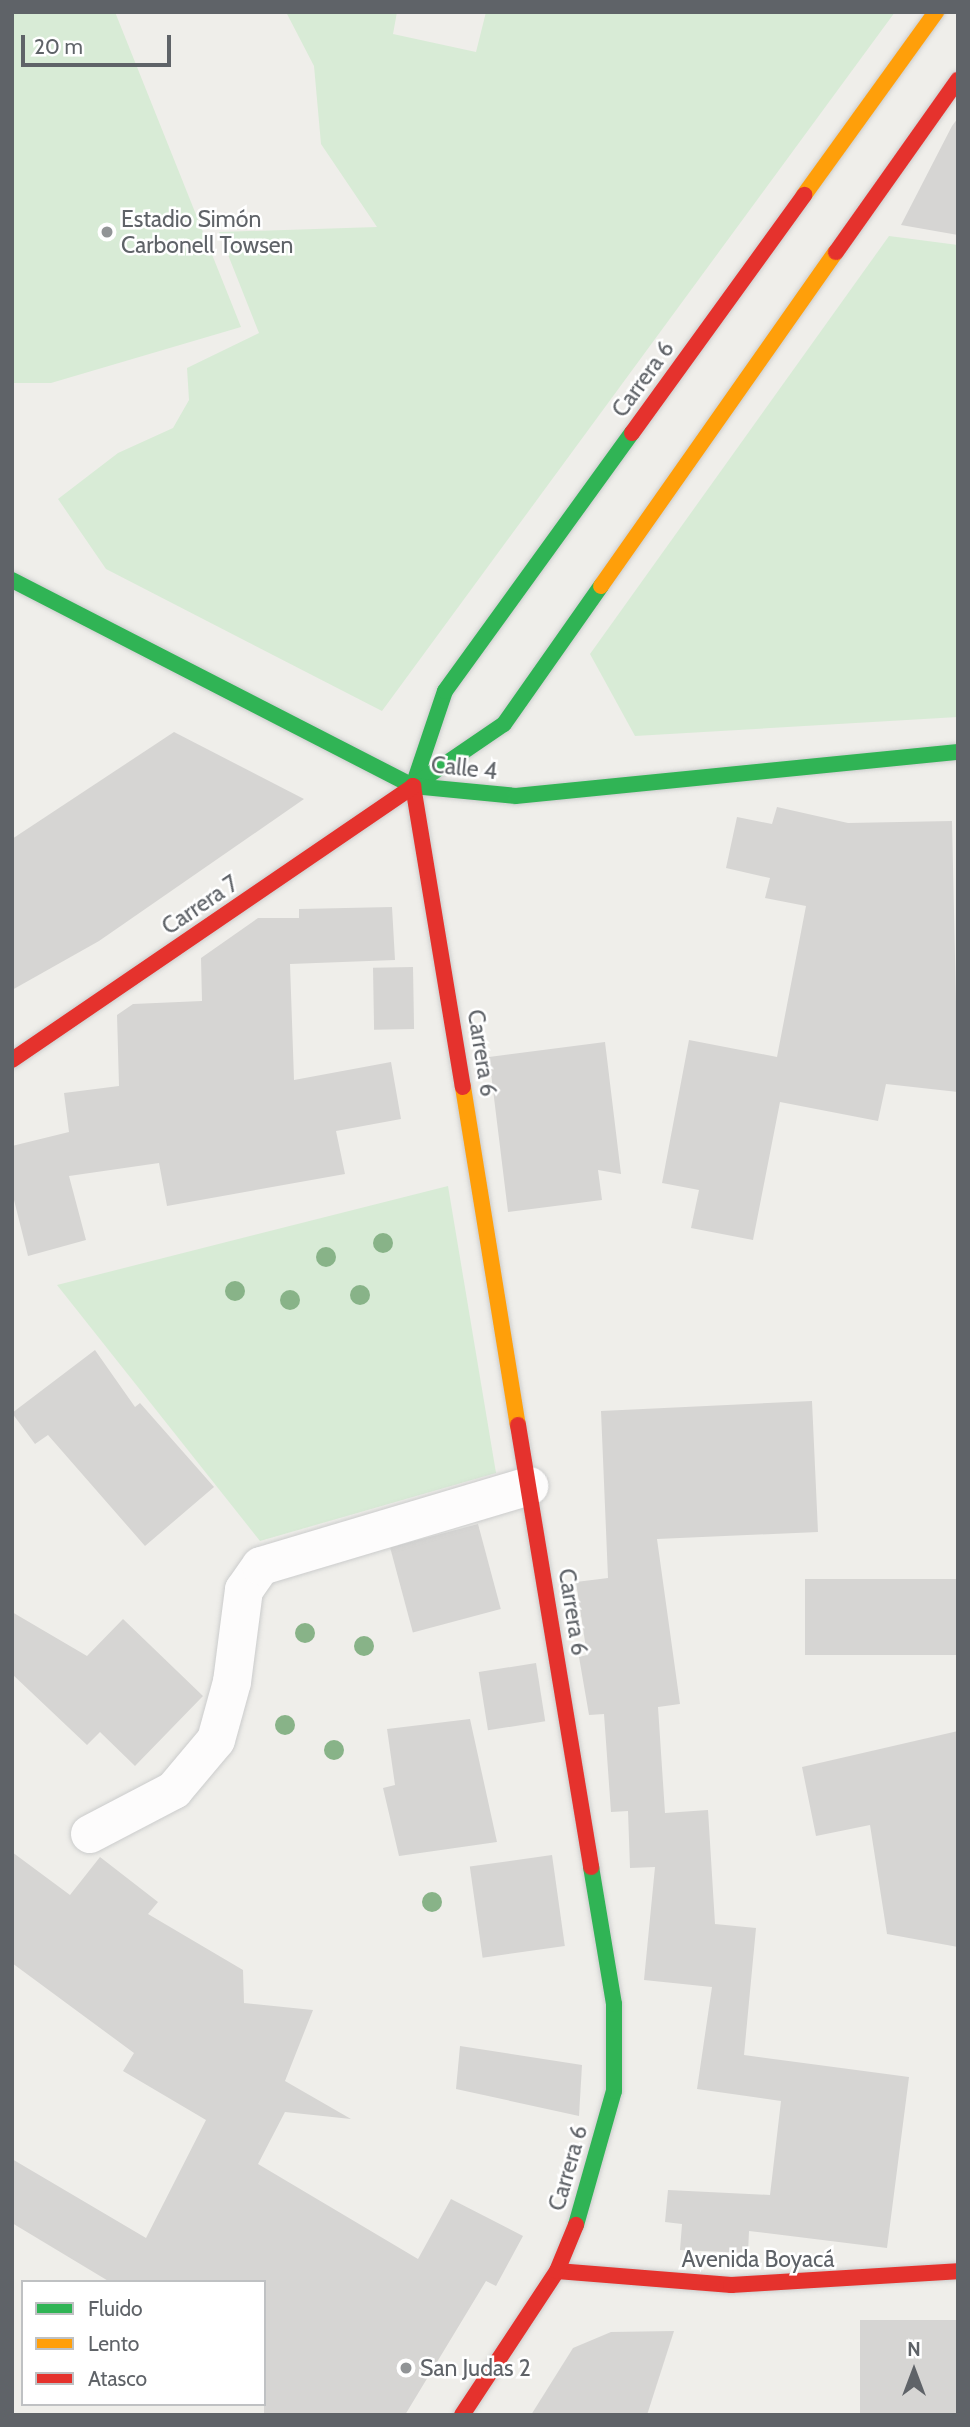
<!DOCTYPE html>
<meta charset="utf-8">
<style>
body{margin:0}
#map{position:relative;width:970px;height:2427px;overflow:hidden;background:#efeeea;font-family:Cabin,sans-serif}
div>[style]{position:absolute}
.green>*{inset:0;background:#d8ebd6}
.building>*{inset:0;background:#d6d5d3;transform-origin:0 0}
.roads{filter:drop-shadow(0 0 2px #cbcccc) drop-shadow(0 0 2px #cbcccc)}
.street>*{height:38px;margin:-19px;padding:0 19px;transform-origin:19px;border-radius:19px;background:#fdfcfc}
.fast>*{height:16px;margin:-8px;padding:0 8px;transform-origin:8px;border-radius:8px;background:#30b455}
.slow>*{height:16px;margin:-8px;padding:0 8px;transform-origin:8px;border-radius:8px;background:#ff9f0a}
.jam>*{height:16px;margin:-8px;padding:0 8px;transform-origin:8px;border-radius:8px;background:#e5322d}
.trees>*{width:20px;height:20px;margin:-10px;border-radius:50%;background:#88b388}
.dots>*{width:19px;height:19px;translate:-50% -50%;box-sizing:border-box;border:4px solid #fff;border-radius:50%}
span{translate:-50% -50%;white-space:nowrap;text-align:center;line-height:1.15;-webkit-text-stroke:5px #fff;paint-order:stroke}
.poi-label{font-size:23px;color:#5f6368}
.left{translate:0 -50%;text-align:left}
.street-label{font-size:23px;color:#5f6368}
.frame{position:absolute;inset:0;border:14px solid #5f6368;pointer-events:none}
.legend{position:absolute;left:21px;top:2280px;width:245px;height:126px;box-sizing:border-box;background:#fff;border:2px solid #bfc1c3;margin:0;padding:9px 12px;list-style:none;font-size:21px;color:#5f6368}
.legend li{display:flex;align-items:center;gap:14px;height:35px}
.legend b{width:35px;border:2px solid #bfc1c3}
.north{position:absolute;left:879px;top:2336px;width:70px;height:70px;-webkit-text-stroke:5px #fff;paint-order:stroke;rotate:0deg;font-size:19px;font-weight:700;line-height:28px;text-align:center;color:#5f6368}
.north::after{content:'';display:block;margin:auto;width:24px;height:32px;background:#5f6368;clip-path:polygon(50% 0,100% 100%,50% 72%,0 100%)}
.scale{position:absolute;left:21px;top:35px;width:150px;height:32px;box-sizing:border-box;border:4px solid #5f6368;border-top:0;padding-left:9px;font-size:21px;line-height:24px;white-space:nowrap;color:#5f6368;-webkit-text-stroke:5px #fff;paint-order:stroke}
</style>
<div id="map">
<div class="green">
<i style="clip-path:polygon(12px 12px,115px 12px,241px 327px,51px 383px,12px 383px)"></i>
<i style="clip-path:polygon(286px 12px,397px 12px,393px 34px,476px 52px,486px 12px,895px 12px,382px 711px,106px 569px,58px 499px,118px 453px,173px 428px,189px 400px,187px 368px,259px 333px,219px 232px,377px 227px,321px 144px,314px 66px)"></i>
<i style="clip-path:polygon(889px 236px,958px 245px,958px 717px,635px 736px,590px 654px)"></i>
<i style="clip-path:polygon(448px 1186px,496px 1473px,260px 1541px,57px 1285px)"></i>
</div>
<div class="building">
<i style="clip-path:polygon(958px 118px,958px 235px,901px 225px,952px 126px)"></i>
<i style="clip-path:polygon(174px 732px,304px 799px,99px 941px,12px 990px,12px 839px)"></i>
<i style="clip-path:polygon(777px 807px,848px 823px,952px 821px,958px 1092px,886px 1084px,878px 1121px,780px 1102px,753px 1240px,691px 1228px,699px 1190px,662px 1183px,689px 1040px,777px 1057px,806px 906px,765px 898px,770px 878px,726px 868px,737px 817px,772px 824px)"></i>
<i style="clip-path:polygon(392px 907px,395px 960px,290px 964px,294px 1080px,391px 1062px,401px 1119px,336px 1131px,345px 1174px,167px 1206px,159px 1163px,69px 1176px,86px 1240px,28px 1256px,12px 1192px,12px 1146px,69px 1132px,64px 1093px,119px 1086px,117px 1015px,133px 1004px,202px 1001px,201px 958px,258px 918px,299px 918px,299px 909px)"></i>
<i style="left:413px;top:967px;width:62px;height:40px;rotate:89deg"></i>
<i style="clip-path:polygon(605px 1042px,621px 1174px,598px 1170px,602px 1200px,508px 1212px,489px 1057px)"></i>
<i style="clip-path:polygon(95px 1350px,135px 1407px,140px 1403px,214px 1487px,145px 1546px,48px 1435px,35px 1444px,12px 1413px)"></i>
<i style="clip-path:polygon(812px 1401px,818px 1532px,657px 1539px,680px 1704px,658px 1707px,665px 1813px,708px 1810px,715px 1924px,756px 1928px,744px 2055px,909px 2077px,887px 2248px,749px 2231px,748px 2253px,680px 2250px,682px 2224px,665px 2222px,668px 2190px,770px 2195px,781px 2101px,697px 2089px,712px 1987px,644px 1980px,655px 1867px,630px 1868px,628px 1811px,611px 1812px,604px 1714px,589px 1715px,579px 1657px,587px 1655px,576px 1582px,608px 1578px,601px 1411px)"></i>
<i style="left:478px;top:1524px;width:88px;height:91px;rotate:75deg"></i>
<i style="left:958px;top:1579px;width:76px;height:153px;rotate:90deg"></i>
<i style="clip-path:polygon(12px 1612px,87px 1656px,123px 1619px,203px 1696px,135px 1766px,100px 1732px,87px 1745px,12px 1674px)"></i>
<i style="left:536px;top:1663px;width:59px;height:58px;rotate:81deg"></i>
<i style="clip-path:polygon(470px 1719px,497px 1842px,399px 1856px,383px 1788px,395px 1785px,387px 1729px)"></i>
<i style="clip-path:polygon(958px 1731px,958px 1947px,887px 1934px,870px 1825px,816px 1836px,802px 1767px)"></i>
<i style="clip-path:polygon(12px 1852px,70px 1895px,100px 1857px,158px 1902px,148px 1914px,243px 1970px,244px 2003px,313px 2010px,285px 2081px,351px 2119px,285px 2112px,258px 2164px,418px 2259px,451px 2199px,523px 2236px,496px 2286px,486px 2281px,405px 2415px,264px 2415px,264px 2282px,110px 2282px,12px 2223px,12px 2159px,146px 2238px,206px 2120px,123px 2071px,134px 2053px,12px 1963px)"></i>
<i style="left:552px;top:1855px;width:92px;height:83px;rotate:82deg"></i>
<i style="clip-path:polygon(460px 2046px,582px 2065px,579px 2116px,456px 2089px)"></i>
<i style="left:958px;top:2320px;width:95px;height:98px;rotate:90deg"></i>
<i style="clip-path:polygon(674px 2331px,647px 2415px,531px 2415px,573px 2348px,611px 2332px)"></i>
</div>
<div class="roads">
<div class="street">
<i style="left:90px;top:1834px;width:95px;rotate:-27.6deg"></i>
<i style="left:174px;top:1790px;width:65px;rotate:-50deg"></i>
<i style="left:216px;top:1740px;width:60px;rotate:-74.6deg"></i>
<i style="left:232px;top:1682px;width:93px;rotate:-82.6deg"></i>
<i style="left:244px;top:1590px;width:29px;rotate:-55deg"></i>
<i style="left:261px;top:1566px;width:280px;rotate:-16.6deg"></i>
</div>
<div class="fast">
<i style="left:12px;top:580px;width:451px;rotate:27.2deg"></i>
<i style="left:413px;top:786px;width:100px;rotate:-71.4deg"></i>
<i style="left:445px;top:691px;width:319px;rotate:-54.1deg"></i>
<i style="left:413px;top:786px;width:110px;rotate:-34.3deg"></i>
<i style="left:504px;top:724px;width:169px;rotate:-54.9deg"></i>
<i style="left:413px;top:786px;width:103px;rotate:5.5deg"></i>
<i style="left:516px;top:796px;width:444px;rotate:-5.7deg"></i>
<i style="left:576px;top:2225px;width:139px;rotate:-74.2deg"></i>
<i style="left:614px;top:2091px;width:87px;rotate:-90deg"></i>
<i style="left:614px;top:2004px;width:139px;rotate:-99.5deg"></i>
</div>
<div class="slow">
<i style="left:804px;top:195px;width:226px;rotate:-54.2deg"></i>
<i style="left:601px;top:586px;width:408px;rotate:-54.9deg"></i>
<i style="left:463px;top:1087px;width:342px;rotate:80.8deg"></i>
</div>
<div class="jam">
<i style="left:836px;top:252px;width:211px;rotate:-54.7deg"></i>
<i style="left:632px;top:433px;width:294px;rotate:-54.1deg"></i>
<i style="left:413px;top:786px;width:305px;rotate:80.6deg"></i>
<i style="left:12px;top:1060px;width:486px;rotate:-34.3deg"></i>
<i style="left:518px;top:1425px;width:448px;rotate:80.6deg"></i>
<i style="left:557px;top:2271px;width:175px;rotate:4.6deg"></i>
<i style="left:731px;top:2285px;width:227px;rotate:-3.5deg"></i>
<i style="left:462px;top:2415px;width:173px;rotate:-56.6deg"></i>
<i style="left:557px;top:2271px;width:50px;rotate:-67.6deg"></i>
</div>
</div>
<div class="trees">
<i style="left:383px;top:1243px"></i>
<i style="left:326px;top:1257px"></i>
<i style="left:235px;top:1291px"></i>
<i style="left:360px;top:1295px"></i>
<i style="left:290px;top:1300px"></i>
<i style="left:305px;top:1633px"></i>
<i style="left:364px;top:1646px"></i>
<i style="left:285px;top:1725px"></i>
<i style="left:334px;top:1750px"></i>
<i style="left:432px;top:1902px"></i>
</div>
<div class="dots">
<i style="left:107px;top:232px;background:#919496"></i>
<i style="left:406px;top:2368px;background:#919496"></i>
</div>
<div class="poi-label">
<span class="left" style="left:121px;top:232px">Estadio Simón<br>Carbonell Towsen</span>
<span class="left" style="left:420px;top:2368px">San Judas 2</span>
</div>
<div class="street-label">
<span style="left:643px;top:379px;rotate:-54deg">Carrera 6</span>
<span style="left:464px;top:768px;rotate:6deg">Calle 4</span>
<span style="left:200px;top:905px;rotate:-34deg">Carrera 7</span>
<span style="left:482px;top:1053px;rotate:81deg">Carrera 6</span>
<span style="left:573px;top:1612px;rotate:81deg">Carrera 6</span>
<span style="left:568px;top:2168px;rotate:-74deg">Carrera 6</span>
<span style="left:758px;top:2259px">Avenida Boyacá</span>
</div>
<div class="frame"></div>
<ul class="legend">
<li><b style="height:9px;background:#30b455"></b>Fluido</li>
<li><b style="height:9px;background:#ff9f0a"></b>Lento</li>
<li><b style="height:9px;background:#e5322d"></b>Atasco</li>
</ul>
<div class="north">N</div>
<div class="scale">20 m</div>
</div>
